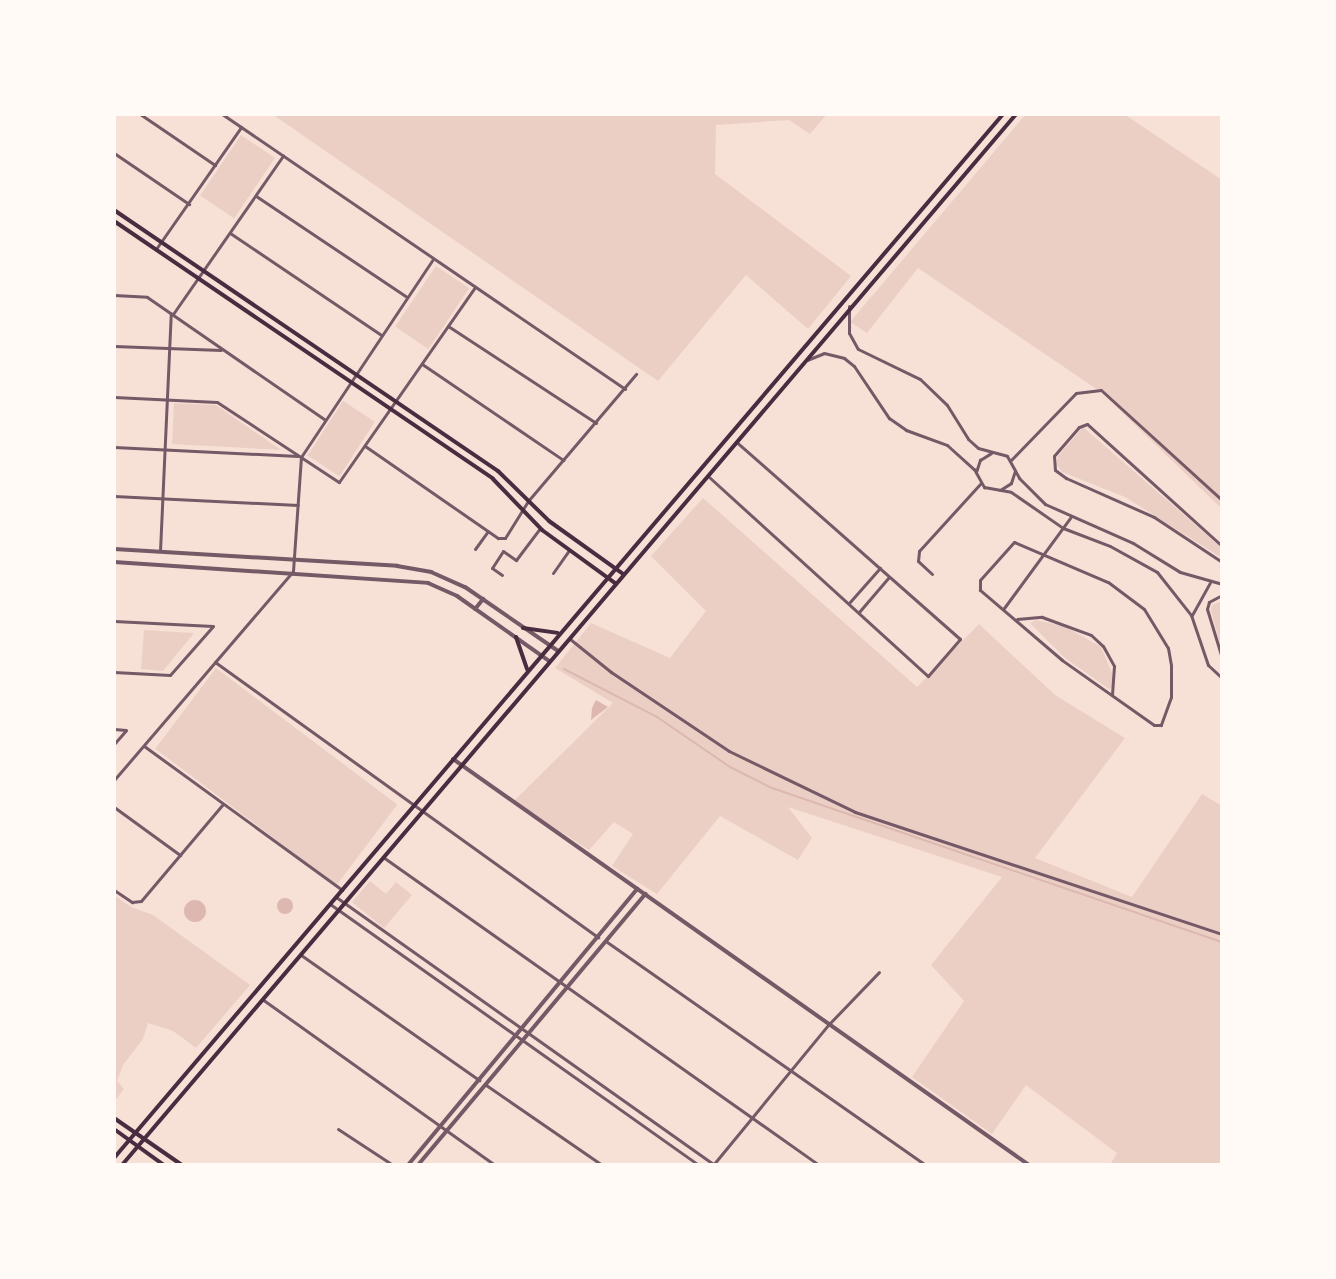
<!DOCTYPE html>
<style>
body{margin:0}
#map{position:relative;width:1336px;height:1279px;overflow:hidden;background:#f7e1d7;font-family:Ubuntu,sans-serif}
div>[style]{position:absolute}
.green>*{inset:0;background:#ebcfc5;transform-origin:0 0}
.water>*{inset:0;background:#dcb8b0}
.round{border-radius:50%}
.stream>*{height:2px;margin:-1px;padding:0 1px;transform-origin:1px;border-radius:1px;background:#dcb8b0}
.minor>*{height:3px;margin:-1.5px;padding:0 1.5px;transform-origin:1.5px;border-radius:1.5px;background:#755966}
.tertiary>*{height:4px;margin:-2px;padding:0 2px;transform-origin:2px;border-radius:2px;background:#755966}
.secondary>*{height:4px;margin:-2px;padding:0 2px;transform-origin:2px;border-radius:2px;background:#4a2c40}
span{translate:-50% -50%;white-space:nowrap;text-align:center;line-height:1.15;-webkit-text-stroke:4.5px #fffaf5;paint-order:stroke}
.frame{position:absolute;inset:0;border:116px solid #fffaf5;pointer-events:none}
</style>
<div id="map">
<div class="green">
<i style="clip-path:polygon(272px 114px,827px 114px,810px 134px,789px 120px,716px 125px,715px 174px,851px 276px,808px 329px,746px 275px,658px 381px)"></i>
<i style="clip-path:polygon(1026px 114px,1124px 114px,1222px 180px,1222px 509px,1101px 392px,918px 268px,867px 333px,850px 322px)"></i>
<i style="left:241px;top:135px;width:41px;height:73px;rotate:34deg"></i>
<i style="left:436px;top:266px;width:40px;height:73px;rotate:34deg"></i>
<i style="left:343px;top:401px;width:38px;height:65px;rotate:33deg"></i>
<i style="clip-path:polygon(174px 403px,216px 405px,281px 450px,172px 444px)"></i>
<i style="clip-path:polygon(1083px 427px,1222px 548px,1222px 558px,1125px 497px,1062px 472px,1056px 464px,1058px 456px)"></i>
<i style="clip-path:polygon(703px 498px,917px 687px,979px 624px,1055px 695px,1125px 738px,1035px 858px,1132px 897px,1202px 794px,1222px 806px,1222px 1165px,1110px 1165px,1117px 1153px,1026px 1085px,992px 1134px,912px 1077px,964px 1001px,931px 965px,1002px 877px,788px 807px,812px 838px,798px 860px,720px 816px,657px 894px,612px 866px,633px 834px,614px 822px,589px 850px,514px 801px,613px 703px,555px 668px,591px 623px,670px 658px,706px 611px,651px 556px)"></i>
<i style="clip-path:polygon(1222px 601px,1222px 650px,1211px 611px,1212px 605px)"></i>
<i style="clip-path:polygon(1036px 620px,1066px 627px,1101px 647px,1113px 675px,1113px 687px,1109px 689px,1065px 658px,1030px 623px)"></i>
<i style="clip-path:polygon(144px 630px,194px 633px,163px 671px,141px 669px)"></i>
<i style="left:216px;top:668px;width:227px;height:101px;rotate:37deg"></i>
<i style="clip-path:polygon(370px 881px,386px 894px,396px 882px,412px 895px,384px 928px,352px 902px)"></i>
<i style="clip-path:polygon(114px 895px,131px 907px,153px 915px,250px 985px,196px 1048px,173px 1031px,148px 1023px,143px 1039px,123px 1065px,117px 1081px,124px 1089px,114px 1102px)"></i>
</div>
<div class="water">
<i style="clip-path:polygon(596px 700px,608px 707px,591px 720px,592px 708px)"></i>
<i class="round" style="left:277px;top:898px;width:16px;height:16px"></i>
<i class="round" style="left:184px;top:900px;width:22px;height:22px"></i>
</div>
<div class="stream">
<i style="left:564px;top:669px;width:105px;rotate:27.3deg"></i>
<i style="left:657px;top:717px;width:88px;rotate:34.4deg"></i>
<i style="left:730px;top:767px;width:47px;rotate:26.6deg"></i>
<i style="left:772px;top:788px;width:476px;rotate:18.9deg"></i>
</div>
<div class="minor">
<i style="left:140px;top:114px;width:91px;rotate:34.2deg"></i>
<i style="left:222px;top:114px;width:488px;rotate:34.3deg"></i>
<i style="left:114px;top:153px;width:91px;rotate:34.2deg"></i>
<i style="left:256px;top:196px;width:182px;rotate:33.8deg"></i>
<i style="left:230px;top:233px;width:182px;rotate:34deg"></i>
<i style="left:156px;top:249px;width:149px;rotate:-55.1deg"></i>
<i style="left:114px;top:295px;width:33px;rotate:3deg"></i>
<i style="left:147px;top:297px;width:215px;rotate:34.6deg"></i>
<i style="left:849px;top:306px;width:27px;rotate:90deg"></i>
<i style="left:849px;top:333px;width:18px;rotate:61deg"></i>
<i style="left:858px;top:349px;width:69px;rotate:25.8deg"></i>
<i style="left:920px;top:379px;width:37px;rotate:44deg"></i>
<i style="left:947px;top:405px;width:40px;rotate:58deg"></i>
<i style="left:968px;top:439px;width:13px;rotate:42deg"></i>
<i style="left:978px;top:448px;width:30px;rotate:15deg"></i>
<i style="left:1007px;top:456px;width:25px;rotate:61deg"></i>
<i style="left:1019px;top:478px;width:37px;rotate:45deg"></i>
<i style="left:1045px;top:504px;width:96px;rotate:23.9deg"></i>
<i style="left:1133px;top:543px;width:55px;rotate:31.7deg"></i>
<i style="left:1180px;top:572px;width:44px;rotate:15.9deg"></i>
<i style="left:173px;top:314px;width:193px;rotate:-55.2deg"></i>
<i style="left:448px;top:326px;width:177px;rotate:33.2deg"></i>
<i style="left:114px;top:346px;width:107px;rotate:2.1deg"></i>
<i style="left:807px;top:360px;width:18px;rotate:-22deg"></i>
<i style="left:824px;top:353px;width:21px;rotate:14deg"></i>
<i style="left:844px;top:358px;width:13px;rotate:39deg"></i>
<i style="left:854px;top:366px;width:63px;rotate:56.1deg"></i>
<i style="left:889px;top:418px;width:21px;rotate:35deg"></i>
<i style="left:906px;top:430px;width:44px;rotate:20.1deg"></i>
<i style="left:947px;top:445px;width:36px;rotate:42deg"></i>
<i style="left:974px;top:469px;width:21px;rotate:61deg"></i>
<i style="left:984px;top:487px;width:27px;rotate:10deg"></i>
<i style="left:1011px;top:492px;width:63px;rotate:34.7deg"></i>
<i style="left:1063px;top:528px;width:50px;rotate:21deg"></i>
<i style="left:1110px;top:546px;width:54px;rotate:29deg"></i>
<i style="left:1157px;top:572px;width:55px;rotate:51.7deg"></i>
<i style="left:1191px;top:615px;width:53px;rotate:71.2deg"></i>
<i style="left:1208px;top:665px;width:19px;rotate:43deg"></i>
<i style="left:422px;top:364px;width:171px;rotate:34.2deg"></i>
<i style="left:114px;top:397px;width:103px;rotate:2.8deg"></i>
<i style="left:217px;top:402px;width:146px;rotate:33.3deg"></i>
<i style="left:339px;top:482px;width:238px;rotate:-55.1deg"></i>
<i style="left:365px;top:446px;width:162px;rotate:34.7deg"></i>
<i style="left:498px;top:538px;width:7px"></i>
<i style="left:505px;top:538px;width:44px;rotate:-58.1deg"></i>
<i style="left:528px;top:501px;width:167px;rotate:-49.6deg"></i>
<i style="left:114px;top:447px;width:184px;rotate:2.8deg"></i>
<i style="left:1011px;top:460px;width:93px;rotate:-45.9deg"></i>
<i style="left:1076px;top:393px;width:25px;rotate:-7deg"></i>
<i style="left:1101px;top:390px;width:164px;rotate:42.3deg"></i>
<i style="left:976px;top:472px;width:13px;rotate:-72deg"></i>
<i style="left:980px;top:460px;width:13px;rotate:-32deg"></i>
<i style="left:709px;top:477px;width:296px;rotate:42.3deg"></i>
<i style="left:928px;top:676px;width:49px;rotate:-49.1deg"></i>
<i style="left:960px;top:639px;width:296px;rotate:-138.6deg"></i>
<i style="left:1000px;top:490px;width:13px;rotate:-32deg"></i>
<i style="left:1011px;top:483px;width:13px;rotate:-72deg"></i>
<i style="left:114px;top:496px;width:184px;rotate:2.8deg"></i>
<i style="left:1014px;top:542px;width:102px;rotate:23.1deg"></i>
<i style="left:1108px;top:582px;width:45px;rotate:36.9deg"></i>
<i style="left:1144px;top:609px;width:46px;rotate:58.4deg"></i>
<i style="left:1168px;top:648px;width:17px;rotate:80deg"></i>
<i style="left:1171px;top:665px;width:32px;rotate:90deg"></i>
<i style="left:1171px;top:697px;width:30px;rotate:110deg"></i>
<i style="left:1161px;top:725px;width:7px;rotate:180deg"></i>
<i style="left:1154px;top:725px;width:113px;rotate:-144.8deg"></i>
<i style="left:1062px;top:660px;width:108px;rotate:-139.5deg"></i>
<i style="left:980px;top:590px;width:10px;rotate:-90deg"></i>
<i style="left:980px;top:580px;width:51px;rotate:-48.2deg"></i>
<i style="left:1222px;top:546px;width:182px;rotate:-137.9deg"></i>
<i style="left:1087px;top:424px;width:9px;rotate:159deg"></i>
<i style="left:1079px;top:427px;width:38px;rotate:131deg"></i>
<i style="left:1054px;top:456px;width:14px;rotate:86deg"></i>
<i style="left:1055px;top:470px;width:14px;rotate:36deg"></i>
<i style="left:1066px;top:478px;width:96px;rotate:23.9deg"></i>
<i style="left:1154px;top:517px;width:82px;rotate:33.5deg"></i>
<i style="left:475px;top:549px;width:22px;rotate:-54deg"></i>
<i style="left:160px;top:551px;width:238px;rotate:-87.4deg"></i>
<i style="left:553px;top:573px;width:28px;rotate:-55deg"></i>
<i style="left:932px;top:574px;width:19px;rotate:-137deg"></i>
<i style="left:918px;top:561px;width:10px;rotate:-84deg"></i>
<i style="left:919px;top:551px;width:91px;rotate:-47.7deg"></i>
<i style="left:502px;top:575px;width:12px;rotate:-145deg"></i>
<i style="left:492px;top:568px;width:20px;rotate:-57deg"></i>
<i style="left:503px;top:551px;width:16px;rotate:35deg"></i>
<i style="left:516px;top:560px;width:40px;rotate:-53deg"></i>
<i style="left:1222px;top:595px;width:15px;rotate:152deg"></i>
<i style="left:1209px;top:602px;width:7px;rotate:106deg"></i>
<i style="left:1207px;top:609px;width:51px;rotate:73deg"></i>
<i style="left:849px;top:603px;width:47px;rotate:-48.5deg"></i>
<i style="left:1004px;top:608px;width:112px;rotate:-53.7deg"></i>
<i style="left:859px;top:612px;width:46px;rotate:-49.4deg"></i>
<i style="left:1192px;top:615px;width:37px;rotate:-61deg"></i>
<i style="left:1017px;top:619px;width:25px;rotate:-5deg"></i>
<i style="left:1042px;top:617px;width:52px;rotate:20.2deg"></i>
<i style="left:1091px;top:635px;width:16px;rotate:43deg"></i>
<i style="left:1103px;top:646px;width:23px;rotate:61deg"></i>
<i style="left:1114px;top:666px;width:28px;rotate:94deg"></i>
<i style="left:114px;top:621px;width:99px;rotate:2.9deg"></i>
<i style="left:570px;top:639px;width:53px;rotate:38.8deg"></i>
<i style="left:611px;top:672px;width:142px;rotate:33.8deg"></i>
<i style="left:729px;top:751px;width:140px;rotate:25.8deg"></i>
<i style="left:855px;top:812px;width:387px;rotate:18.4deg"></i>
<i style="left:215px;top:662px;width:472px;rotate:35.7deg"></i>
<i style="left:114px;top:672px;width:56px;rotate:3.1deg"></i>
<i style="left:170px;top:675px;width:65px;rotate:-48.7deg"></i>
<i style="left:114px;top:729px;width:12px;rotate:5deg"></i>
<i style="left:114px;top:744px;width:18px;rotate:-49deg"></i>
<i style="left:144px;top:746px;width:245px;rotate:36deg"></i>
<i style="left:1222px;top:762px;width:1px;rotate:90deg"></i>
<i style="left:114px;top:780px;width:275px;rotate:-49.4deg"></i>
<i style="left:293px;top:571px;width:114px;rotate:-86deg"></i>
<i style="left:301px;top:457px;width:238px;rotate:-56.3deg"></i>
<i style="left:114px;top:807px;width:82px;rotate:36deg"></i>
<i style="left:383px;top:857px;width:534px;rotate:35.24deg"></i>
<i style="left:114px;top:890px;width:22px;rotate:34deg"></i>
<i style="left:132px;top:902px;width:9px;rotate:-6deg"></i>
<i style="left:141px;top:901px;width:127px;rotate:-49.8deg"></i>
<i style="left:336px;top:897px;width:463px;rotate:35.3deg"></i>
<i style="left:330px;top:904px;width:451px;rotate:35.3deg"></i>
<i style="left:607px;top:942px;width:388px;rotate:35deg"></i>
<i style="left:301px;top:955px;width:218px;rotate:35.1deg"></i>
<i style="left:262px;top:999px;width:286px;rotate:35.5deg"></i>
<i style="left:486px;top:1085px;width:141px;rotate:34.6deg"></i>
<i style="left:338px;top:1129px;width:66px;rotate:33.2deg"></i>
<i style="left:713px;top:1165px;width:183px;rotate:-50.6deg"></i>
<i style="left:829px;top:1024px;width:72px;rotate:-46.1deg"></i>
</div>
<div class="tertiary">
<i style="left:114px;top:549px;width:284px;rotate:3.4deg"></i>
<i style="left:397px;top:566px;width:35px;rotate:10deg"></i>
<i style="left:431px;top:572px;width:37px;rotate:24deg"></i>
<i style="left:465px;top:587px;width:113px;rotate:34.5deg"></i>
<i style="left:114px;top:562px;width:315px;rotate:3.8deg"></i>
<i style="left:428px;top:583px;width:32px;rotate:24deg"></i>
<i style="left:457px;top:596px;width:113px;rotate:35.2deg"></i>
<i style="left:475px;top:609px;width:13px;rotate:-51deg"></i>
<i style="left:453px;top:759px;width:705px;rotate:35.18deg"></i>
<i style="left:408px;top:1165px;width:359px;rotate:-50.3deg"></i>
<i style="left:418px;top:1165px;width:354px;rotate:-50deg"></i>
</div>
<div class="secondary">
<i style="left:114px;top:210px;width:464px;rotate:34.2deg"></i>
<i style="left:498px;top:471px;width:71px;rotate:44.4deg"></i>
<i style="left:549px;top:521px;width:91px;rotate:35.6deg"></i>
<i style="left:114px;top:221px;width:458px;rotate:34.2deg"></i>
<i style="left:493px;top:479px;width:71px;rotate:46.1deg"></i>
<i style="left:542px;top:530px;width:90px;rotate:36deg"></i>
<i style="left:523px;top:628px;width:35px;rotate:8deg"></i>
<i style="left:516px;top:637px;width:34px;rotate:71deg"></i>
<i style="left:114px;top:1118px;width:83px;rotate:34.7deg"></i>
<i style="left:114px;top:1129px;width:62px;rotate:35.8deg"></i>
<i style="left:114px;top:1158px;width:1371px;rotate:-49.58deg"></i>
<i style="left:122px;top:1165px;width:1380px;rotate:-49.61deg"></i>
</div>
<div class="frame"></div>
</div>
